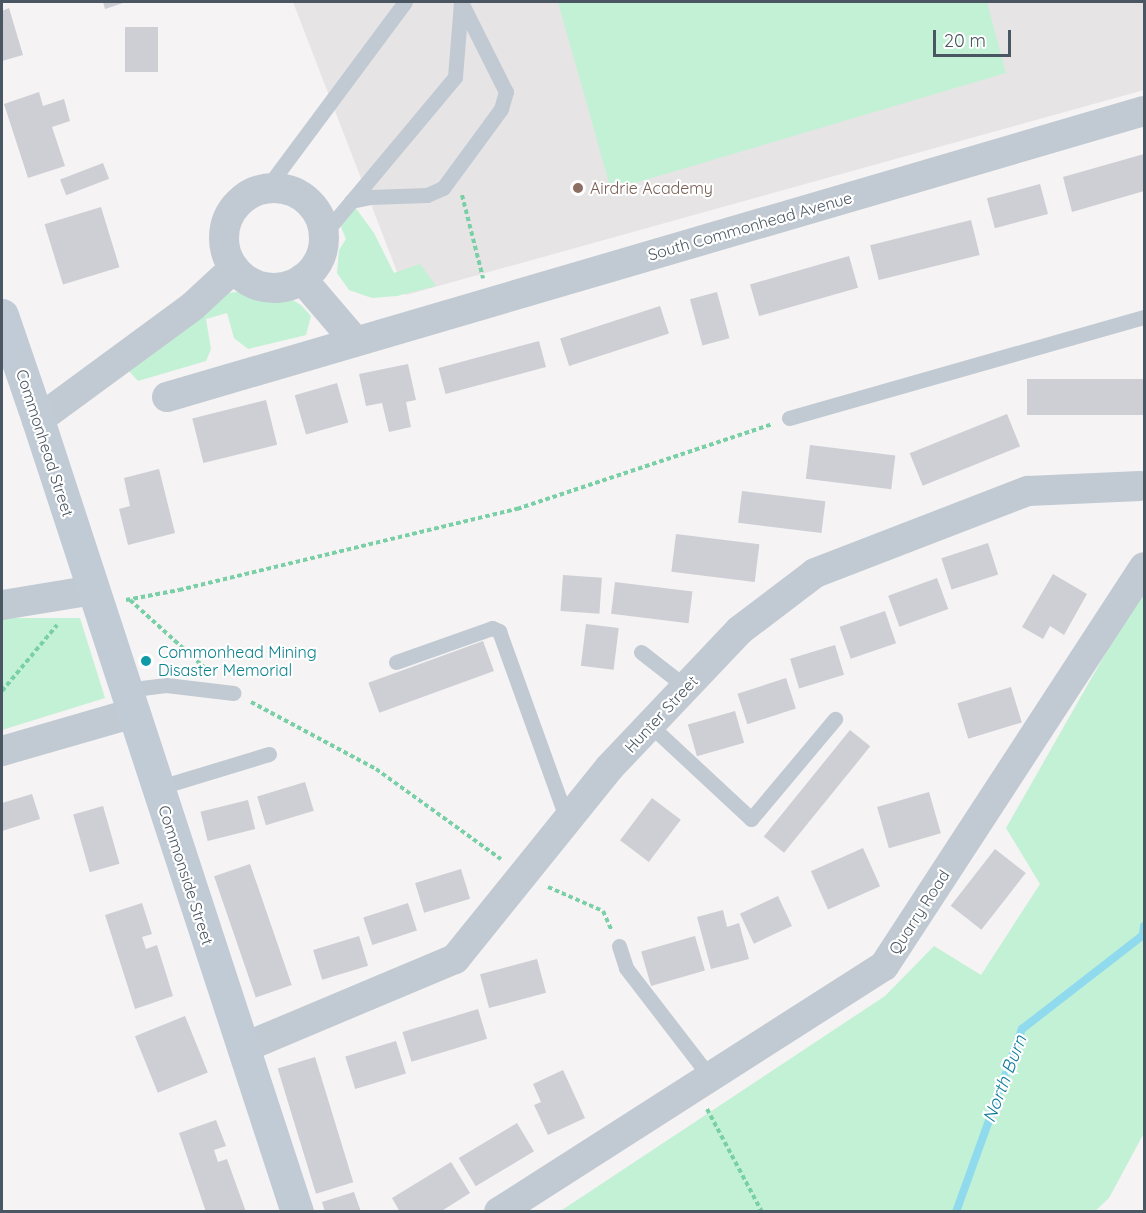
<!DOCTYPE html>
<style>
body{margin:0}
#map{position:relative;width:1146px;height:1213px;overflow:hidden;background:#f5f3f3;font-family:Quicksand,sans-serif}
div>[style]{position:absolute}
.education>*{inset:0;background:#e6e4e5}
.green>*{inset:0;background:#c3f1d5}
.stream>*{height:8px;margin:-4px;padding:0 4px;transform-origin:4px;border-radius:4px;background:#90daee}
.building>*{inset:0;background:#cdcfd5;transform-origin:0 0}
.path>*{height:4px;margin-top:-2px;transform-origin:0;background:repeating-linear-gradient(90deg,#7ad0a6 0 4.5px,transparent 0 7.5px)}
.lane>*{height:15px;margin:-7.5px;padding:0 7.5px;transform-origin:7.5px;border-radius:7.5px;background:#c1cad2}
.street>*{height:30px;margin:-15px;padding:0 15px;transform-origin:15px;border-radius:15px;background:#c1cad2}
.street>.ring{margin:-15px;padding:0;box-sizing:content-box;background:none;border:30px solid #c1cad2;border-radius:50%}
.secondary>*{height:33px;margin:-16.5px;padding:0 16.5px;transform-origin:16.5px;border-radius:16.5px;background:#c1cbd6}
.dots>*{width:16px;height:16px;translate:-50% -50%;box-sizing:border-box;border:3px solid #fff;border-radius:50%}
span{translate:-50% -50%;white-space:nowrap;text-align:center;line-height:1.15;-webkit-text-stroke:4.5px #fff;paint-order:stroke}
.education-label{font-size:16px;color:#785e54}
.left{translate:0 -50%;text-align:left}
.street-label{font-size:16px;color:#4a5661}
.culture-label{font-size:16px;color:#0d838f}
.water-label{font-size:18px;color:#0c7c9b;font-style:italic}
.frame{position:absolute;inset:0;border:3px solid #4a5661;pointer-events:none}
.scale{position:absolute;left:933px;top:30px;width:78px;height:27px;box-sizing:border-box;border:3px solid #4a5661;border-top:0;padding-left:8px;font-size:18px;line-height:21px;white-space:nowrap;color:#4a5661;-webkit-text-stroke:4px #fff;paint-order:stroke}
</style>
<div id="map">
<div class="education">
<i style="clip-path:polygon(293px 2px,1144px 2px,1144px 90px,406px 295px)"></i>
</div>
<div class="green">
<i style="clip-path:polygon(558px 2px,987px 2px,1006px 73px,611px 190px)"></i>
<i style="clip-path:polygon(355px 207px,374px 233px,394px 273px,420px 264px,436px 286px,397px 296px,372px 298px,349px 290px,337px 273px,339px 250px,346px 239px,339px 222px)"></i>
<i style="clip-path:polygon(256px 289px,281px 293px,301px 305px,311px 316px,306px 335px,248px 349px,234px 338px,227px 313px,206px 319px,211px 349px,206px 361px,138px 381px,129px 371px,203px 308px,229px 293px)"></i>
<i style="clip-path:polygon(1144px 586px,1144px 1133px,1109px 1198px,1094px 1212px,559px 1212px,885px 996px,934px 946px,981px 975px,1040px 884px,1006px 828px)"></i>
<i style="clip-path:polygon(2px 618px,80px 618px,105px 698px,2px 730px)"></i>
</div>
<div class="stream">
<i style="left:956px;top:1212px;width:195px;rotate:-70.2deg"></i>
<i style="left:1022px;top:1029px;width:153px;rotate:-37.8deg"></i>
<i style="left:1143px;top:935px;width:9px;rotate:-84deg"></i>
</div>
<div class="building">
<i style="clip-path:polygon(103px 2px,126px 2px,105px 9px)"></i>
<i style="clip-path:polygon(9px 8px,23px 55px,2px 61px,2px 11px)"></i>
<i style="left:125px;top:27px;width:33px;height:45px"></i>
<i style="clip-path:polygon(39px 92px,43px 106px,64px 99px,70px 121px,52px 127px,65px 166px,28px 178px,4px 104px)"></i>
<i style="clip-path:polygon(1144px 154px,1144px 191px,1072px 212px,1063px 177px)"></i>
<i style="left:103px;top:163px;width:17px;height:46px;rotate:69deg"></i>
<i style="left:1040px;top:184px;width:31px;height:55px;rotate:75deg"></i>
<i style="left:101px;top:207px;width:63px;height:59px;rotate:73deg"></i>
<i style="left:971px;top:220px;width:36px;height:104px;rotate:76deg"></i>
<i style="left:849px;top:256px;width:33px;height:103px;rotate:74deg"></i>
<i style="left:717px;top:292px;width:48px;height:28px;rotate:75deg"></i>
<i style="left:660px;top:306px;width:29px;height:105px;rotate:72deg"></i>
<i style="left:539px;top:341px;width:27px;height:104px;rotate:75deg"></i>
<i style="clip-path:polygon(408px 364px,416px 400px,406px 402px,411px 427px,389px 432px,382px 403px,366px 406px,359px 374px)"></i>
<i style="left:1144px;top:379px;width:36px;height:117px;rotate:90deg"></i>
<i style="left:337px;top:383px;width:41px;height:44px;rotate:74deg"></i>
<i style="left:266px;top:400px;width:46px;height:76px;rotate:76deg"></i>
<i style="left:1007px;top:414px;width:35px;height:105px;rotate:68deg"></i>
<i style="left:810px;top:445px;width:86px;height:34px;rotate:7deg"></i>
<i style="clip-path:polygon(159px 469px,175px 533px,128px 545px,119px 509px,130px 506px,124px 478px)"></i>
<i style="left:742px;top:491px;width:84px;height:32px;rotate:7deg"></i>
<i style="left:676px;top:534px;width:84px;height:38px;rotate:7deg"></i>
<i style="left:988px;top:543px;width:33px;height:49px;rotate:72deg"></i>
<i style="clip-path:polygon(1053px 574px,1087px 594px,1064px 635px,1050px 626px,1043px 639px,1022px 627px)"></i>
<i style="left:563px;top:575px;width:39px;height:36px;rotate:4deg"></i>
<i style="left:937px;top:578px;width:33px;height:52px;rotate:70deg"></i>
<i style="left:615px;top:582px;width:78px;height:32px;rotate:7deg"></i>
<i style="left:885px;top:611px;width:34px;height:48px;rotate:71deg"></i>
<i style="left:586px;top:624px;width:33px;height:42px;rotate:7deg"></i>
<i style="left:483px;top:641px;width:32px;height:122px;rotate:70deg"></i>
<i style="left:835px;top:645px;width:31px;height:47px;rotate:73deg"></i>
<i style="left:786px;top:678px;width:32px;height:51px;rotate:72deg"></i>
<i style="left:1011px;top:687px;width:37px;height:56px;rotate:73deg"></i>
<i style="left:735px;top:711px;width:33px;height:49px;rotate:74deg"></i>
<i style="left:850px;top:730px;width:26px;height:137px;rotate:39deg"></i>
<i style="left:305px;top:782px;width:30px;height:50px;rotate:73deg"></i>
<i style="left:929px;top:792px;width:43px;height:54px;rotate:74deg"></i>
<i style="clip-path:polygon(32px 794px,40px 819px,2px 831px,2px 803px)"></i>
<i style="left:652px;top:798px;width:36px;height:53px;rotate:37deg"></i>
<i style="left:248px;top:800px;width:30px;height:49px;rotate:76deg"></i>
<i style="left:103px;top:806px;width:60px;height:31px;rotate:74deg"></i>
<i style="left:863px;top:848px;width:42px;height:57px;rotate:66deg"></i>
<i style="left:995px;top:849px;width:39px;height:72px;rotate:38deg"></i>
<i style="left:250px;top:864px;width:128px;height:38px;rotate:71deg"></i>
<i style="left:461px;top:869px;width:31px;height:48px;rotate:73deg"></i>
<i style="left:778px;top:896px;width:33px;height:42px;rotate:65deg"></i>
<i style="clip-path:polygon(142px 903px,152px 934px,142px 937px,146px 949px,157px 945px,173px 996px,135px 1009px,105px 915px)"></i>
<i style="left:408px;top:903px;width:29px;height:47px;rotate:72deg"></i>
<i style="clip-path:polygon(723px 910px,727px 927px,739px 923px,749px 959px,711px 969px,697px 917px)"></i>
<i style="left:359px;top:936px;width:31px;height:48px;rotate:73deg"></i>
<i style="left:695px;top:936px;width:36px;height:56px;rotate:74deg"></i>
<i style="left:537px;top:959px;width:35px;height:59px;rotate:75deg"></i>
<i style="left:478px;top:1009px;width:31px;height:79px;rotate:73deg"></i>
<i style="left:185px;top:1016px;width:61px;height:54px;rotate:68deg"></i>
<i style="left:396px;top:1041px;width:34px;height:53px;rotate:73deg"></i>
<i style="left:315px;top:1057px;width:131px;height:39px;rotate:73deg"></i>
<i style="clip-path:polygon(563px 1070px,585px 1118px,548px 1135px,534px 1105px,541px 1102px,533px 1084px)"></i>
<i style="clip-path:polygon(216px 1120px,226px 1146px,214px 1150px,218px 1162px,227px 1159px,246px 1212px,206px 1212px,179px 1133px)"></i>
<i style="left:517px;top:1123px;width:33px;height:68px;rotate:59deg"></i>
<i style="clip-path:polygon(451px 1162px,470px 1193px,440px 1212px,400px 1212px,392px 1198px)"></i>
<i style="clip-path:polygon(354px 1192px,361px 1212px,325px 1212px,322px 1202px)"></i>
</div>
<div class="path">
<i style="left:462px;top:195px;width:86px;rotate:75.8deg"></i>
<i style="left:126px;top:600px;width:54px;rotate:-10.7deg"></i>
<i style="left:179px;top:590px;width:348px;rotate:-13.5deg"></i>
<i style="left:517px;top:509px;width:269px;rotate:-18.4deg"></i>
<i style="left:130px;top:600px;width:103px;rotate:42.2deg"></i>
<i style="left:2px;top:691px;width:86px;rotate:-50.2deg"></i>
<i style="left:251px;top:702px;width:142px;rotate:28.2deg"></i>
<i style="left:376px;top:769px;width:154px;rotate:35.8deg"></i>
<i style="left:548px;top:887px;width:60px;rotate:23.6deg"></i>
<i style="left:603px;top:911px;width:20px;rotate:66deg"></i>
<i style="left:707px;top:1109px;width:117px;rotate:61.9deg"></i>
</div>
<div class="lane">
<i style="left:266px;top:189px;width:233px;rotate:-53.4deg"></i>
<i style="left:351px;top:201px;width:19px;rotate:-12deg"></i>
<i style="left:370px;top:197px;width:57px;rotate:-2deg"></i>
<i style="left:427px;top:195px;width:17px;rotate:-24deg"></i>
<i style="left:443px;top:188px;width:98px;rotate:-53.7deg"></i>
<i style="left:501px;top:109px;width:18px;rotate:-74deg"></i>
<i style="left:506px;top:92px;width:101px;rotate:-116.6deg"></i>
<i style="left:323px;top:235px;width:206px;rotate:-50.1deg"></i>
<i style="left:455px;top:77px;width:75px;rotate:-85.4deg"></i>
<i style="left:789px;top:418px;width:369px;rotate:-15.9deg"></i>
<i style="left:641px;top:652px;width:57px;rotate:37.9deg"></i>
<i style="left:396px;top:662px;width:102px;rotate:-19.5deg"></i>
<i style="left:492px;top:628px;width:8px;rotate:23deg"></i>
<i style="left:499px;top:631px;width:201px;rotate:70.2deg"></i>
<i style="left:126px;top:690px;width:40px;rotate:-7.1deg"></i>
<i style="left:166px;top:685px;width:68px;rotate:6.7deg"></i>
<i style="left:650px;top:725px;width:138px;rotate:42.9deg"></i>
<i style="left:751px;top:819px;width:131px;rotate:-50deg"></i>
<i style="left:157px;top:788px;width:117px;rotate:-16.9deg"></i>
<i style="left:619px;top:946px;width:23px;rotate:72deg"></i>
<i style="left:626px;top:968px;width:138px;rotate:52.4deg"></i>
</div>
<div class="street">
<i class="ring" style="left:224px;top:188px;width:70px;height:70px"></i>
<i style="left:302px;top:279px;width:82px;rotate:49.5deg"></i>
<i style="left:167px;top:397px;width:1018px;rotate:-16.32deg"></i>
<i style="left:38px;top:420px;width:192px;rotate:-36.3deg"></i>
<i style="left:193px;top:306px;width:56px;rotate:-42.8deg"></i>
<i style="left:2px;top:605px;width:93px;rotate:-9.3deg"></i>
<i style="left:2px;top:751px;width:137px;rotate:-16.1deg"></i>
<i style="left:243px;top:1048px;width:230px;rotate:-22.8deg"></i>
<i style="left:455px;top:959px;width:245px;rotate:-51.1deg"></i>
<i style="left:609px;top:768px;width:190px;rotate:-46.5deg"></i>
<i style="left:740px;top:630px;width:94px;rotate:-37.2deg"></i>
<i style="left:815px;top:573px;width:228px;rotate:-21.1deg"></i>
<i style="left:1028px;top:491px;width:112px;rotate:-2.6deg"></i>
<i style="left:499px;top:1212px;width:457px;rotate:-32.6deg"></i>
<i style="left:884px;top:966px;width:476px;rotate:-56.9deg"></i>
</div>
<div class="secondary">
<i style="left:2px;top:315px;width:111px;rotate:71.1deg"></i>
<i style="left:38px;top:420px;width:833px;rotate:71.89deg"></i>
</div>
<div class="dots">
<i style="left:578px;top:188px;background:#8d6e63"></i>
<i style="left:146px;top:661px;background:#0f9aa8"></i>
</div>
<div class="education-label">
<span class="left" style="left:590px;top:188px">Airdrie Academy</span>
</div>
<div class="street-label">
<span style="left:750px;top:226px;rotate:-16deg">South Commonhead Avenue</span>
<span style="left:45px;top:443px;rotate:72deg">Commonhead Street</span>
<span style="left:661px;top:714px;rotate:-47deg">Hunter Street</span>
<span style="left:186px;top:875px;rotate:72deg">Commonside Street</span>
<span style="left:919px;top:912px;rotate:-57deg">Quarry Road</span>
</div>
<div class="culture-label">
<span class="left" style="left:158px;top:661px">Commonhead Mining<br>Disaster Memorial</span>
</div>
<div class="water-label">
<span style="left:1005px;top:1079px;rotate:-69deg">North Burn</span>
</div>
<div class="frame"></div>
<div class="scale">20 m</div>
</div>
